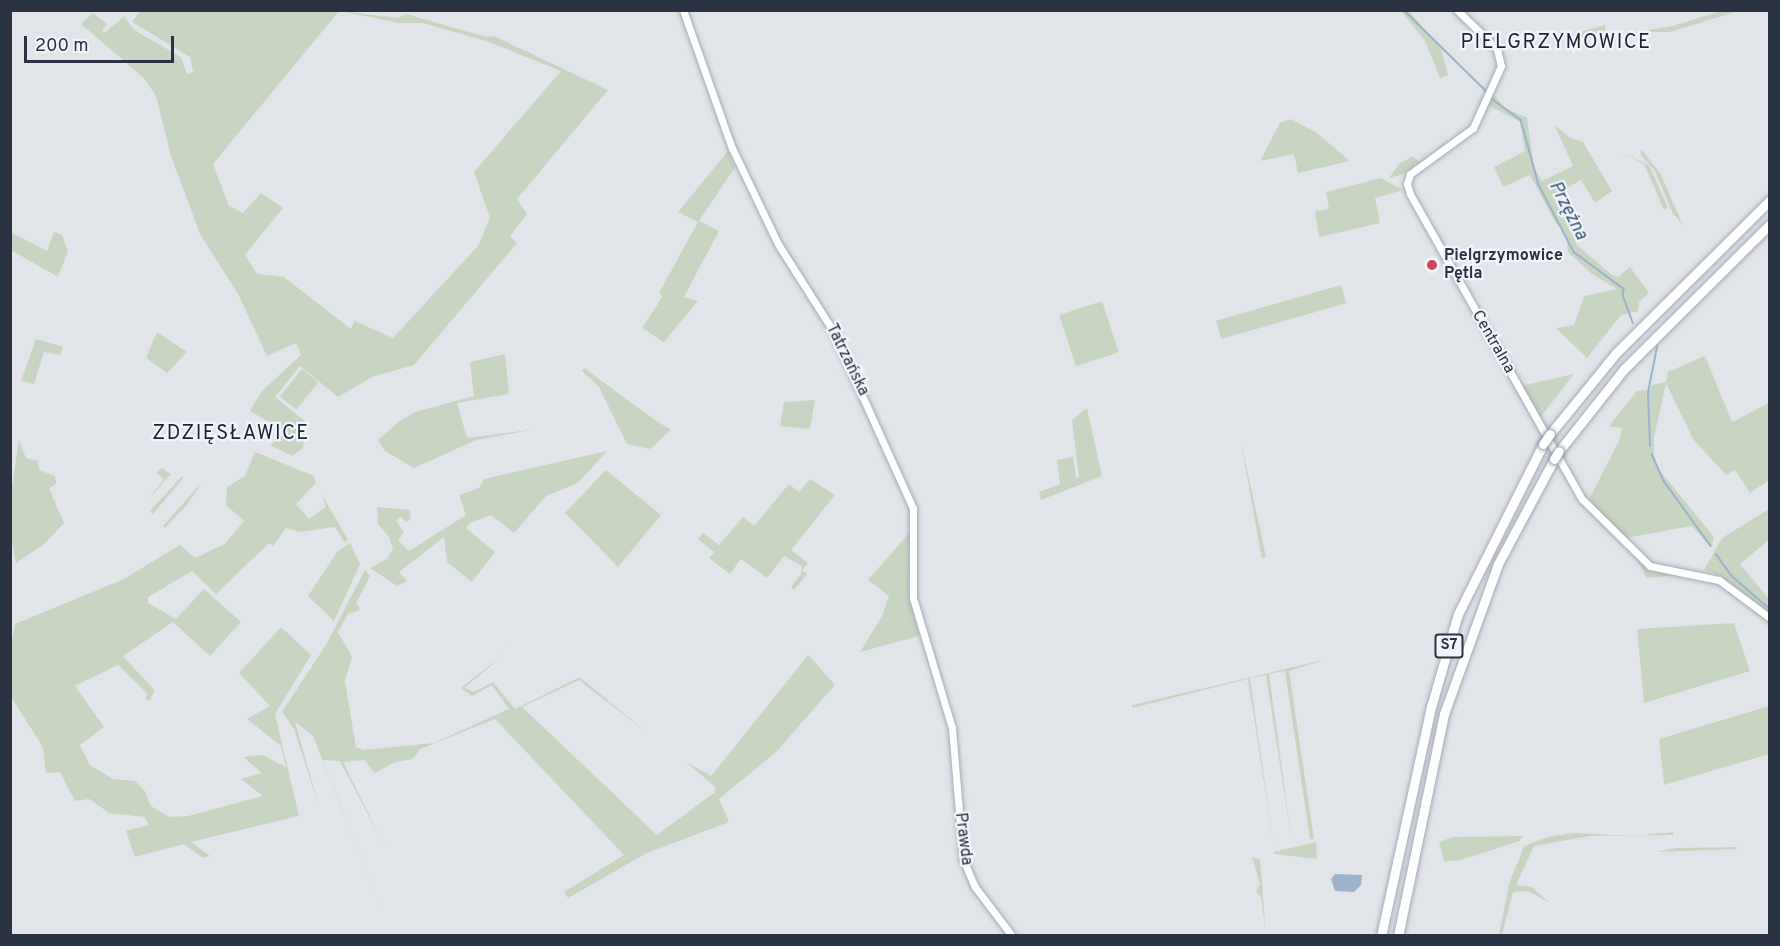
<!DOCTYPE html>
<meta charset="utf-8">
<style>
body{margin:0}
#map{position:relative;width:1780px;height:946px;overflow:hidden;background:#e1e5ea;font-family:Overpass,sans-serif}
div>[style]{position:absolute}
.green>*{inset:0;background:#c8d5c2;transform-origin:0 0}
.water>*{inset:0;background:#9cb4cb}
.stream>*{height:1.5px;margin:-0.75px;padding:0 0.75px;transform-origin:0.75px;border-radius:0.75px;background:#9cb4cb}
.roads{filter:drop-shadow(0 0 2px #a6acb5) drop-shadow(0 0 2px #a6acb5)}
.secondary>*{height:7px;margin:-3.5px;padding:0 3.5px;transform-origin:3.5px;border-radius:3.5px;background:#fff}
.highway>*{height:9px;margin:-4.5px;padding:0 4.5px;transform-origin:4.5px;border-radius:4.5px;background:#fff}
.bridges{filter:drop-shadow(0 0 2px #8893a1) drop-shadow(0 0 2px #8893a1)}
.highway-bridge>*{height:9px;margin:-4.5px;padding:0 4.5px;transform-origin:4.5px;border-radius:4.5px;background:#fff}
.dots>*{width:16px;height:16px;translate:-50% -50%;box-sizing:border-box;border:3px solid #f1f4f8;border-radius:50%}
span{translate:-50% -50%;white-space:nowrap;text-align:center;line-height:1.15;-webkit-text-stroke:4.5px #f1f4f8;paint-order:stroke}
.shield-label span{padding:2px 4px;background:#f1f4f8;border:2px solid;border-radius:4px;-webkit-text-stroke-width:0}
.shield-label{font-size:15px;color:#293343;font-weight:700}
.poi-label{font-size:16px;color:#293343;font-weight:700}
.left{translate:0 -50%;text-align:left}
.street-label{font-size:16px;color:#293343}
.water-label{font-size:18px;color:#325378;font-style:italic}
.quarter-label{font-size:20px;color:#1b2434;letter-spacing:1.5px}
.frame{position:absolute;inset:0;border:12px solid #293343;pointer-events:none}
.scale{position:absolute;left:24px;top:36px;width:150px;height:27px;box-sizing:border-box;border:3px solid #293343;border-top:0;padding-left:8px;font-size:18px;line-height:21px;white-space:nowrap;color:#293343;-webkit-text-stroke:4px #f1f4f8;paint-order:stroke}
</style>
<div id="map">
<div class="green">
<i style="clip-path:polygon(140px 11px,339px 11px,213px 164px,229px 206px,243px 213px,261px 193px,283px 208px,245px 255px,257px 274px,284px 277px,351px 329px,354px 321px,393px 338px,478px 246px,490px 218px,474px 172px,561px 71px,486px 41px,423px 23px,400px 23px,340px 11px,398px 18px,406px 14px,486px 37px,494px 36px,608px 90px,517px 199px,527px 214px,510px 236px,517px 243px,414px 365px,372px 377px,338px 397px,300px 366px,275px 397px,306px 422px,303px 448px,292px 456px,270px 445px,277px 440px,279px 428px,250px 411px,262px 391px,301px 355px,296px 343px,267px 356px,238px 294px,200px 234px,171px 156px,156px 96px,144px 78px,81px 24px,93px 13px,107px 24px,102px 30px,105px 33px,124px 16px,134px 30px,181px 57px,187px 74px,193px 72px,190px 57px,132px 22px)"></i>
<i style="clip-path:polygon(1401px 11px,1409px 11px,1441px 49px,1448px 75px,1440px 78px,1425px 41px)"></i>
<i style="clip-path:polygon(1721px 11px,1738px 11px,1670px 32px,1637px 32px,1673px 26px)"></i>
<i style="clip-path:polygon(1605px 25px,1605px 31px,1586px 36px,1564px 52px,1580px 32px)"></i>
<i style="clip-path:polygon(1493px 94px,1505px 108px,1527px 118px,1534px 167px,1542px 181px,1573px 166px,1554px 124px,1570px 138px,1583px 142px,1612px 191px,1595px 203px,1581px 180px,1556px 194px,1577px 245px,1612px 275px,1618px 277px,1630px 267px,1649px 293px,1639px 302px,1638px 311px,1621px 315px,1587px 358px,1556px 328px,1574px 325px,1584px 296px,1617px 289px,1592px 274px,1568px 252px,1566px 234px,1555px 222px,1530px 175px,1503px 187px,1494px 167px,1525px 151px,1520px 122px,1488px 105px)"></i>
<i style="clip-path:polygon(1291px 119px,1317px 133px,1350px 161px,1298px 173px,1294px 154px,1260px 161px,1280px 123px)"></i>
<i style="clip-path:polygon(1641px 149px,1660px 173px,1683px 225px,1673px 214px,1655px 171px,1641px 155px)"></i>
<i style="clip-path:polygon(728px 151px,735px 167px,699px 221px,719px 231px,684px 297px,698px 301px,664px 342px,642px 328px,663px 296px,659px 293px,698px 222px,678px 212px)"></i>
<i style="clip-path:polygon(1619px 151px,1649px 165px,1668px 208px,1664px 210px,1644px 164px)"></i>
<i style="clip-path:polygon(1413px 156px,1419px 162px,1404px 174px,1389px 178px,1399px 164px)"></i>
<i style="clip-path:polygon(1381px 178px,1403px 190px,1375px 198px,1380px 223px,1319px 237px,1315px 211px,1329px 209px,1326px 192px)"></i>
<i style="clip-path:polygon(10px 232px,47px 251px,54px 232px,62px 235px,68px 251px,58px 277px,11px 250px)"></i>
<i style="left:1341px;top:285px;width:19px;height:130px;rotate:74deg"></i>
<i style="left:1102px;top:301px;width:54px;height:45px;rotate:72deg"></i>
<i style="clip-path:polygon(157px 332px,187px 352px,167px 373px,146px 358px)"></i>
<i style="clip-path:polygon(36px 339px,63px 347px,60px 355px,44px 352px,34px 384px,21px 381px)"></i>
<i style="clip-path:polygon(505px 354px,509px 394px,457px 403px,467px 438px,537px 429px,476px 440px,414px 468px,385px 451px,378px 440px,397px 423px,415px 412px,474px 396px,470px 362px)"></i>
<i style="clip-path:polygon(1705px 356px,1732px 422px,1769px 403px,1769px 480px,1750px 493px,1735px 470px,1726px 475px,1693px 439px,1666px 383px,1654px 437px,1654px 456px,1660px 471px,1714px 537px,1711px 548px,1692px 526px,1625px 538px,1588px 501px,1620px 439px,1622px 428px,1609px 426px,1637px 391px,1650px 390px,1652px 385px,1666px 382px,1668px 372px)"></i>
<i style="clip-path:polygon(584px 368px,652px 418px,671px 430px,650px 449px,627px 444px,599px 387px,582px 371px)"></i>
<i style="left:302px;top:369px;width:21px;height:35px;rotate:39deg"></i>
<i style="clip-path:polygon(1574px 374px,1540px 418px,1521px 386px)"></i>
<i style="clip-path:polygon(815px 400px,810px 429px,780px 426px,784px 402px)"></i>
<i style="clip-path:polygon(1087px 408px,1102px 476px,1041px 500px,1039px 492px,1060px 484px,1057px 460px,1073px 457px,1076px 478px,1079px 477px,1072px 420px)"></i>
<i style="clip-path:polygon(1240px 437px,1266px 557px,1262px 559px)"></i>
<i style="clip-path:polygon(19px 440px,26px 458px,38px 461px,39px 470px,55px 476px,56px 484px,49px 488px,64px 523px,43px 545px,16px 563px,11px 537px,10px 500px)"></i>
<i style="clip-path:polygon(607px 451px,578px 483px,546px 496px,514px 533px,491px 515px,470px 523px,466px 528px,495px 552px,472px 582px,447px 562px,444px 537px,399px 572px,407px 581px,397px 586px,370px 568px,387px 559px,393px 548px,389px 537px,378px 524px,377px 507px,410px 510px,411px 519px,406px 522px,401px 517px,396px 521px,404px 532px,398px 540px,409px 551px,466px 515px,459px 495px,479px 488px,484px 479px)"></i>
<i style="clip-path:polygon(255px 452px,314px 476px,316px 483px,296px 504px,309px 519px,326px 507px,321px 493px,348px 540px,344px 542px,335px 527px,300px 532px,286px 528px,273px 546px,269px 543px,216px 594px,192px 571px,148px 597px,148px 603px,176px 619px,204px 589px,241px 622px,210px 656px,173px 622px,123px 656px,155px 691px,149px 701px,145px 698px,148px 694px,118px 665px,75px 686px,104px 727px,80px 745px,90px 765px,113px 779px,135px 781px,145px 791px,151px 806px,169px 817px,188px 816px,263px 796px,241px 779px,262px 773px,243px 757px,262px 755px,286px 767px,281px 746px,247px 719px,270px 706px,239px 673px,281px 627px,311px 655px,275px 714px,299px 816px,191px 842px,210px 856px,203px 858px,184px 844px,135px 857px,126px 831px,148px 825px,145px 817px,109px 813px,89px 799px,75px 801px,60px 772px,46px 773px,43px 747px,11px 697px,11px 647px,15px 624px,124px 579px,180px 545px,195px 558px,225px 544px,244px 521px,226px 505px,227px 487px,245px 476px)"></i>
<i style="clip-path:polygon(162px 468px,171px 474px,144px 504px,164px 479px,156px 473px)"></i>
<i style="clip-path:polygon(606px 470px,661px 515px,618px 567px,565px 513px)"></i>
<i style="clip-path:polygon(181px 477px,184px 477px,153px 514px,150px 511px)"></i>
<i style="clip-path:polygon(810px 479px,835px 495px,791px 550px,808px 563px,802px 570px,807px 574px,794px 590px,791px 587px,801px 574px,802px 566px,784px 556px,767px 578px,741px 559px,730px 574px,709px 558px,714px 552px,698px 539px,703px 533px,719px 545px,743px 517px,754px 526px,789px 484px,799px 492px)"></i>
<i style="clip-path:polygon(203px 481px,186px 506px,165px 528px,163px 526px)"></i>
<i style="clip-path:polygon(1769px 509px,1769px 540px,1740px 564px,1769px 599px,1769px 613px,1721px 576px,1704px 570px,1722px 538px)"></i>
<i style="clip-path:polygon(910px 532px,908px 589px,919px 636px,860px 652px,882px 616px,889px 596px,868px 580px)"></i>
<i style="clip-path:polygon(350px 543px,360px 564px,334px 621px,308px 596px,337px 552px)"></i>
<i style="clip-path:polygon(1635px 556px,1651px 569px,1679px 575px,1647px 578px)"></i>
<i style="clip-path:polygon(365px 570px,370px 576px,356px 603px,360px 610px,348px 614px,338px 632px,352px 657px,345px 681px,356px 747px,363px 750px,434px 743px,509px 709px,492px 685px,472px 696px,461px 688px,494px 662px,511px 636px,493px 664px,464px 688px,474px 692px,493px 682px,515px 709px,580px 677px,582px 679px,650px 735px,579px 680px,522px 707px,657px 835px,715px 792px,715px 787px,686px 762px,711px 776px,808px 655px,835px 685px,776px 752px,719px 799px,729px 822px,647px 853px,568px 898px,564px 892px,624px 855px,495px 719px,420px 749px,413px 759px,396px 762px,374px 773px,365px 760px,343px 762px,386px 849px,340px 761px,323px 760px,392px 935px,313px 736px,295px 722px,320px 810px,294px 729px,282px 712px,327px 643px)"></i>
<i style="clip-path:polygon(1734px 623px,1750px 671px,1644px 703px,1637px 629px)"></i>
<i style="clip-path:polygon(1328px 659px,1289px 671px,1314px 839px,1310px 839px,1285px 671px,1269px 674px,1292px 843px,1266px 675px,1250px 678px,1274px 847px,1248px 679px,1132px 708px,1132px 705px)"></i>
<i style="clip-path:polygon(1769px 706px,1769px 754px,1664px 785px,1659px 739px)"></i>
<i style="clip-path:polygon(1673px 832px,1673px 835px,1590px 836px,1534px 846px,1516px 885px,1532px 887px,1550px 903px,1528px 891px,1513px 892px,1502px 935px,1499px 935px,1509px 884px,1524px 846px,1548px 837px,1572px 833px,1635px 836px)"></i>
<i style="clip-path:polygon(1523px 836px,1519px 841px,1461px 860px,1444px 861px,1439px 842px,1453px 837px)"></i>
<i style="clip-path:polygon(1316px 842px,1317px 859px,1274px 854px,1273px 852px)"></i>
<i style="clip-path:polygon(1737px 847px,1737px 849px,1656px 852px,1676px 848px)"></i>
<i style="clip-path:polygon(1252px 857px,1260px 860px,1266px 935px,1261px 897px,1256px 892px,1260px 884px)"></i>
</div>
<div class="water">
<i style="clip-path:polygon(1335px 874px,1362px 875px,1361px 885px,1354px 892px,1335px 891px,1331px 879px)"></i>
</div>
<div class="stream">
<i style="left:1404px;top:10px;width:115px;rotate:44.6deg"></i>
<i style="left:1492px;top:99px;width:36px;rotate:36deg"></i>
<i style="left:1521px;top:120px;width:67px;rotate:74.5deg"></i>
<i style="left:1539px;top:185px;width:76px;rotate:62.4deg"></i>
<i style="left:1574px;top:252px;width:62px;rotate:36.5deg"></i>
<i style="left:1624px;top:289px;width:6px;rotate:99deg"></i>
<i style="left:1623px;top:295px;width:30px;rotate:70deg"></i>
<i style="left:1650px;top:446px;width:53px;rotate:-92.2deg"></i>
<i style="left:1648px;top:393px;width:47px;rotate:-78.9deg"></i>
<i style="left:1652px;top:454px;width:30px;rotate:66deg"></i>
<i style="left:1664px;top:481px;width:80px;rotate:54.1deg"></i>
<i style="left:1716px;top:554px;width:27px;rotate:54deg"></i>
<i style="left:1732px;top:576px;width:50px;rotate:41deg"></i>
</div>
<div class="roads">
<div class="secondary">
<i style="left:683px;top:10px;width:146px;rotate:70.5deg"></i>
<i style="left:732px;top:148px;width:106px;rotate:64.4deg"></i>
<i style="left:778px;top:244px;width:101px;rotate:57.6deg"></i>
<i style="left:832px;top:329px;width:196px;rotate:65.7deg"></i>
<i style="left:913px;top:508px;width:90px;rotate:90deg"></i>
<i style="left:913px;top:598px;width:136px;rotate:73.3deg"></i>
<i style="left:952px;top:728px;width:131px;rotate:85.2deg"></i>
<i style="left:963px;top:859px;width:30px;rotate:67deg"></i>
<i style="left:975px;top:887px;width:61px;rotate:52.9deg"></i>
<i style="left:1457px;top:10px;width:56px;rotate:44.3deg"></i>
<i style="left:1497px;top:49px;width:17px;rotate:77deg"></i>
<i style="left:1501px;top:66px;width:68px;rotate:114.3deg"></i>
<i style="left:1473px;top:128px;width:78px;rotate:143.9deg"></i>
<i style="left:1410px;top:174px;width:10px;rotate:107deg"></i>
<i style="left:1407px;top:184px;width:10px;rotate:73deg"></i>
<i style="left:1410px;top:194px;width:350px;rotate:60.6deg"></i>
<i style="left:1582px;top:499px;width:95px;rotate:44.6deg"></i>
<i style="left:1650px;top:566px;width:70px;rotate:11.5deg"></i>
<i style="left:1719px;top:580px;width:64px;rotate:36.7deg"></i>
</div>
<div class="highway">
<i style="left:1550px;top:434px;width:104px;rotate:-50.8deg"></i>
<i style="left:1616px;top:353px;width:217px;rotate:-44.8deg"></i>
<i style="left:1559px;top:451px;width:105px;rotate:-51.6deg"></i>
<i style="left:1624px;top:369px;width:206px;rotate:-44.8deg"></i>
<i style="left:1381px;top:936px;width:234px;rotate:-77.7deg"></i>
<i style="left:1431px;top:707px;width:97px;rotate:-73.8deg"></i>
<i style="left:1458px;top:614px;width:190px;rotate:-63.4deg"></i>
<i style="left:1398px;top:936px;width:227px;rotate:-78.3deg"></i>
<i style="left:1444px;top:714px;width:159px;rotate:-70.2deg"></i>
<i style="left:1498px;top:564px;width:119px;rotate:-61.9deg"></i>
</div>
</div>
<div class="bridges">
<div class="highway-bridge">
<i style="left:1543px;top:444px;width:12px;rotate:-55deg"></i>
<i style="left:1554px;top:459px;width:9px;rotate:-58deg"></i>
</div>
</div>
<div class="dots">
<i style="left:1432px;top:265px;background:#d2445e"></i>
</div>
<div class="shield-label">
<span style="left:1449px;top:646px">S7</span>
</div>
<div class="poi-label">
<span class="left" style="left:1444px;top:265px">Pielgrzymowice<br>Pętla</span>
</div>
<div class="street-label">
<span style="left:1493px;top:342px;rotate:60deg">Centralna</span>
<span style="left:847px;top:360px;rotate:64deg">Tatrzańska</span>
<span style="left:963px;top:839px;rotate:83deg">Prawda</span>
</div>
<div class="water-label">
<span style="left:1567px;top:211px;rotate:63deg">Przężna</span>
</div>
<div class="quarter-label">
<span style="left:1556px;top:43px">PIELGRZYMOWICE</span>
<span style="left:231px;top:434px">ZDZIĘSŁAWICE</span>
</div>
<div class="frame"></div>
<div class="scale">200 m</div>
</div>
